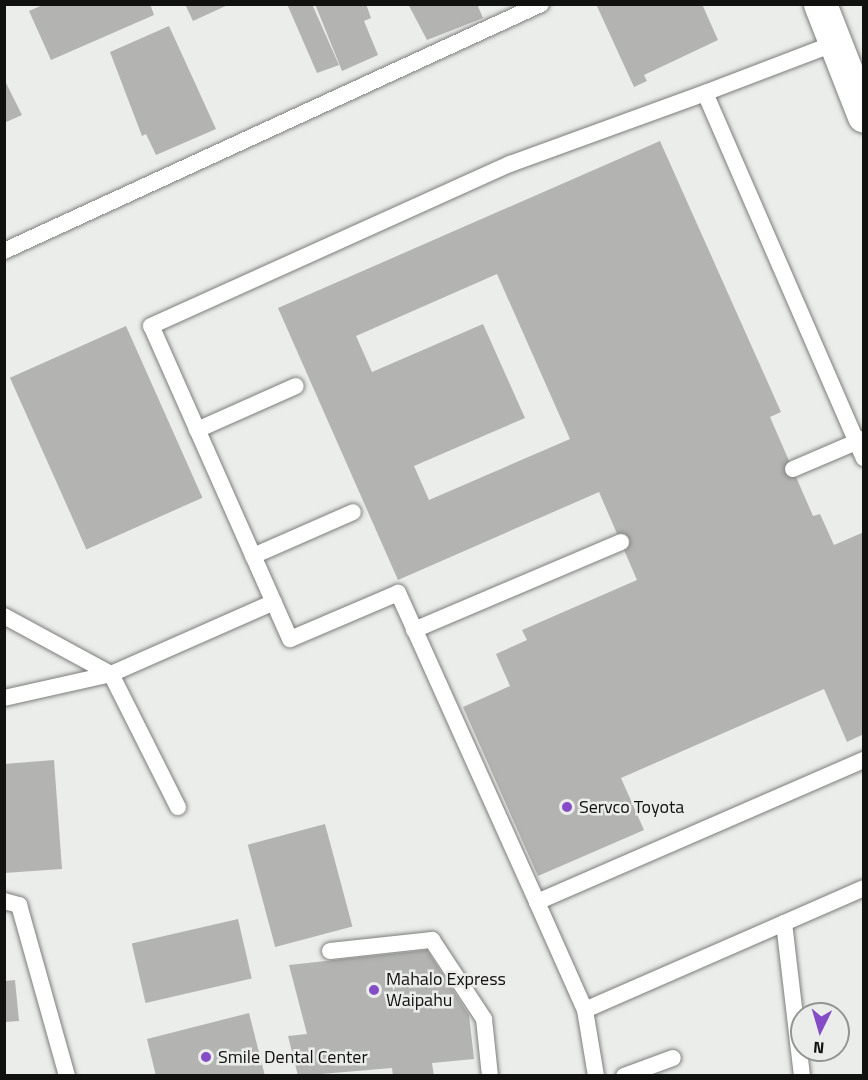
<!DOCTYPE html>
<style>
body{margin:0}
#map{position:relative;width:868px;height:1080px;overflow:hidden;background:#ebedea;font-family:"Titillium Web",sans-serif}
div>[style]{position:absolute}
.building>*{inset:0;background:#b3b4b1;transform-origin:0 0}
.roads{filter:drop-shadow(0 0 2px #7c7e7b) drop-shadow(0 0 2px #7c7e7b)}
.lane>*{height:16px;margin:-8px;padding:0 8px;transform-origin:8px;border-radius:8px;background:#fff}
.street>*{height:33px;margin:-16.5px;padding:0 16.5px;transform-origin:16.5px;border-radius:16.5px;background:#fff}
.dots>*{width:16px;height:16px;translate:-50% -50%;box-sizing:border-box;border:3px solid #ebedea;border-radius:50%}
span{translate:-50% -50%;white-space:nowrap;text-align:center;line-height:1.15;-webkit-text-stroke:5px #ebedea;paint-order:stroke}
.poi-label{font-size:18px;color:#111110}
.left{translate:0 -50%;text-align:left}
.frame{position:absolute;inset:0;border:6px solid #111110;pointer-events:none}
.north{position:absolute;left:790px;top:1002px;width:60px;height:60px;box-sizing:border-box;background:#ebedea;border:2px solid #949593;border-radius:50%;rotate:185deg;font-size:16px;font-weight:700;line-height:24px;text-align:center;color:#111110}
.north::after{content:'';display:block;margin:auto;width:21px;height:27px;background:#854dc5;clip-path:polygon(50% 0,100% 100%,50% 72%,0 100%)}
</style>
<div id="map">
<div class="building">
<i style="clip-path:polygon(45px 4px,150px 4px,154px 15px,51px 60px,29px 11px)"></i>
<i style="clip-path:polygon(185px 4px,230px 4px,193px 21px)"></i>
<i style="clip-path:polygon(287px 4px,312px 4px,339px 65px,317px 73px)"></i>
<i style="clip-path:polygon(315px 4px,366px 4px,371px 18px,364px 21px,378px 55px,342px 71px)"></i>
<i style="clip-path:polygon(408px 4px,477px 4px,483px 18px,427px 40px)"></i>
<i style="clip-path:polygon(596px 4px,702px 4px,718px 40px,644px 75px,647px 81px,634px 87px)"></i>
<i style="clip-path:polygon(169px 26px,216px 129px,156px 155px,146px 134px,142px 136px,110px 52px)"></i>
<i style="clip-path:polygon(4px 79px,22px 115px,4px 123px)"></i>
<i style="clip-path:polygon(evenodd,660px 141px,781px 412px,770px 417px,813px 516px,820px 514px,834px 545px,864px 532px,864px 734px,847px 742px,824px 689px,621px 778px,644px 830px,538px 876px,463px 707px,510px 686px,496px 654px,527px 640px,522px 630px,637px 580px,599px 492px,398px 580px,278px 308px,660px 141px,497px 274px,570px 439px,429px 500px,414px 466px,525px 418px,483px 324px,372px 372px,356px 336px,497px 274px)"></i>
<i style="left:126px;top:326px;width:188px;height:127px;rotate:66deg"></i>
<i style="clip-path:polygon(54px 760px,62px 869px,4px 873px,4px 764px)"></i>
<i style="left:325px;top:824px;width:106px;height:80px;rotate:75deg"></i>
<i style="left:238px;top:919px;width:61px;height:109px;rotate:77deg"></i>
<i style="clip-path:polygon(427px 950px,469px 1015px,474px 1059px,432px 1063px,434px 1076px,393px 1076px,392px 1068px,298px 1076px,288px 1036px,307px 1034px,289px 965px)"></i>
<i style="clip-path:polygon(15px 980px,19px 1021px,5px 1022px,5px 981px)"></i>
<i style="clip-path:polygon(249px 1013px,265px 1076px,156px 1076px,147px 1039px)"></i>
</div>
<div class="roads">
<div class="lane">
<i style="left:833px;top:44px;width:137px;rotate:159.1deg"></i>
<i style="left:705px;top:93px;width:398px;rotate:66.5deg"></i>
<i style="left:4px;top:251px;width:591px;rotate:-24.7deg"></i>
<i style="left:197px;top:430px;width:108px;rotate:-24deg"></i>
<i style="left:793px;top:469px;width:76px;rotate:-23.2deg"></i>
<i style="left:253px;top:556px;width:109px;rotate:-23.7deg"></i>
<i style="left:4px;top:616px;width:122px;rotate:28.5deg"></i>
<i style="left:111px;top:674px;width:178px;rotate:-23.8deg"></i>
<i style="left:414px;top:630px;width:225px;rotate:-23deg"></i>
<i style="left:4px;top:698px;width:110px;rotate:-12.6deg"></i>
<i style="left:111px;top:674px;width:149px;rotate:63.3deg"></i>
<i style="left:4px;top:901px;width:16px;rotate:15deg"></i>
<i style="left:19px;top:905px;width:178px;rotate:74.3deg"></i>
<i style="left:537px;top:902px;width:339px;rotate:-114.2deg"></i>
<i style="left:398px;top:593px;width:117px;rotate:156.9deg"></i>
<i style="left:290px;top:639px;width:342px;rotate:-113.9deg"></i>
<i style="left:151px;top:326px;width:394px;rotate:-24.3deg"></i>
<i style="left:510px;top:164px;width:208px;rotate:-20deg"></i>
<i style="left:784px;top:923px;width:217px;rotate:156.4deg"></i>
<i style="left:585px;top:1010px;width:118px;rotate:-114deg"></i>
<i style="left:537px;top:902px;width:357px;rotate:-23.5deg"></i>
<i style="left:330px;top:951px;width:103px;rotate:-6.2deg"></i>
<i style="left:432px;top:940px;width:95px;rotate:56.6deg"></i>
<i style="left:484px;top:1019px;width:57px;rotate:84deg"></i>
<i style="left:585px;top:1010px;width:67px;rotate:80.5deg"></i>
<i style="left:624px;top:1076px;width:52px;rotate:-20.2deg"></i>
<i style="left:802px;top:1076px;width:154px;rotate:-96.7deg"></i>
<i style="left:784px;top:923px;width:87px;rotate:-23.6deg"></i>
</div>
<div class="street">
<i style="left:820px;top:4px;width:120px;rotate:68.6deg"></i>
</div>
</div>
<div class="dots">
<i style="left:567px;top:807px;background:#854dc5"></i>
<i style="left:374px;top:990px;background:#854dc5"></i>
<i style="left:206px;top:1057px;background:#854dc5"></i>
</div>
<div class="poi-label">
<span class="left" style="left:579px;top:807px">Servco Toyota</span>
<span class="left" style="left:386px;top:990px">Mahalo Express<br>Waipahu</span>
<span class="left" style="left:218px;top:1057px">Smile Dental Center</span>
</div>
<div class="frame"></div>
<div class="north">N</div>
</div>
